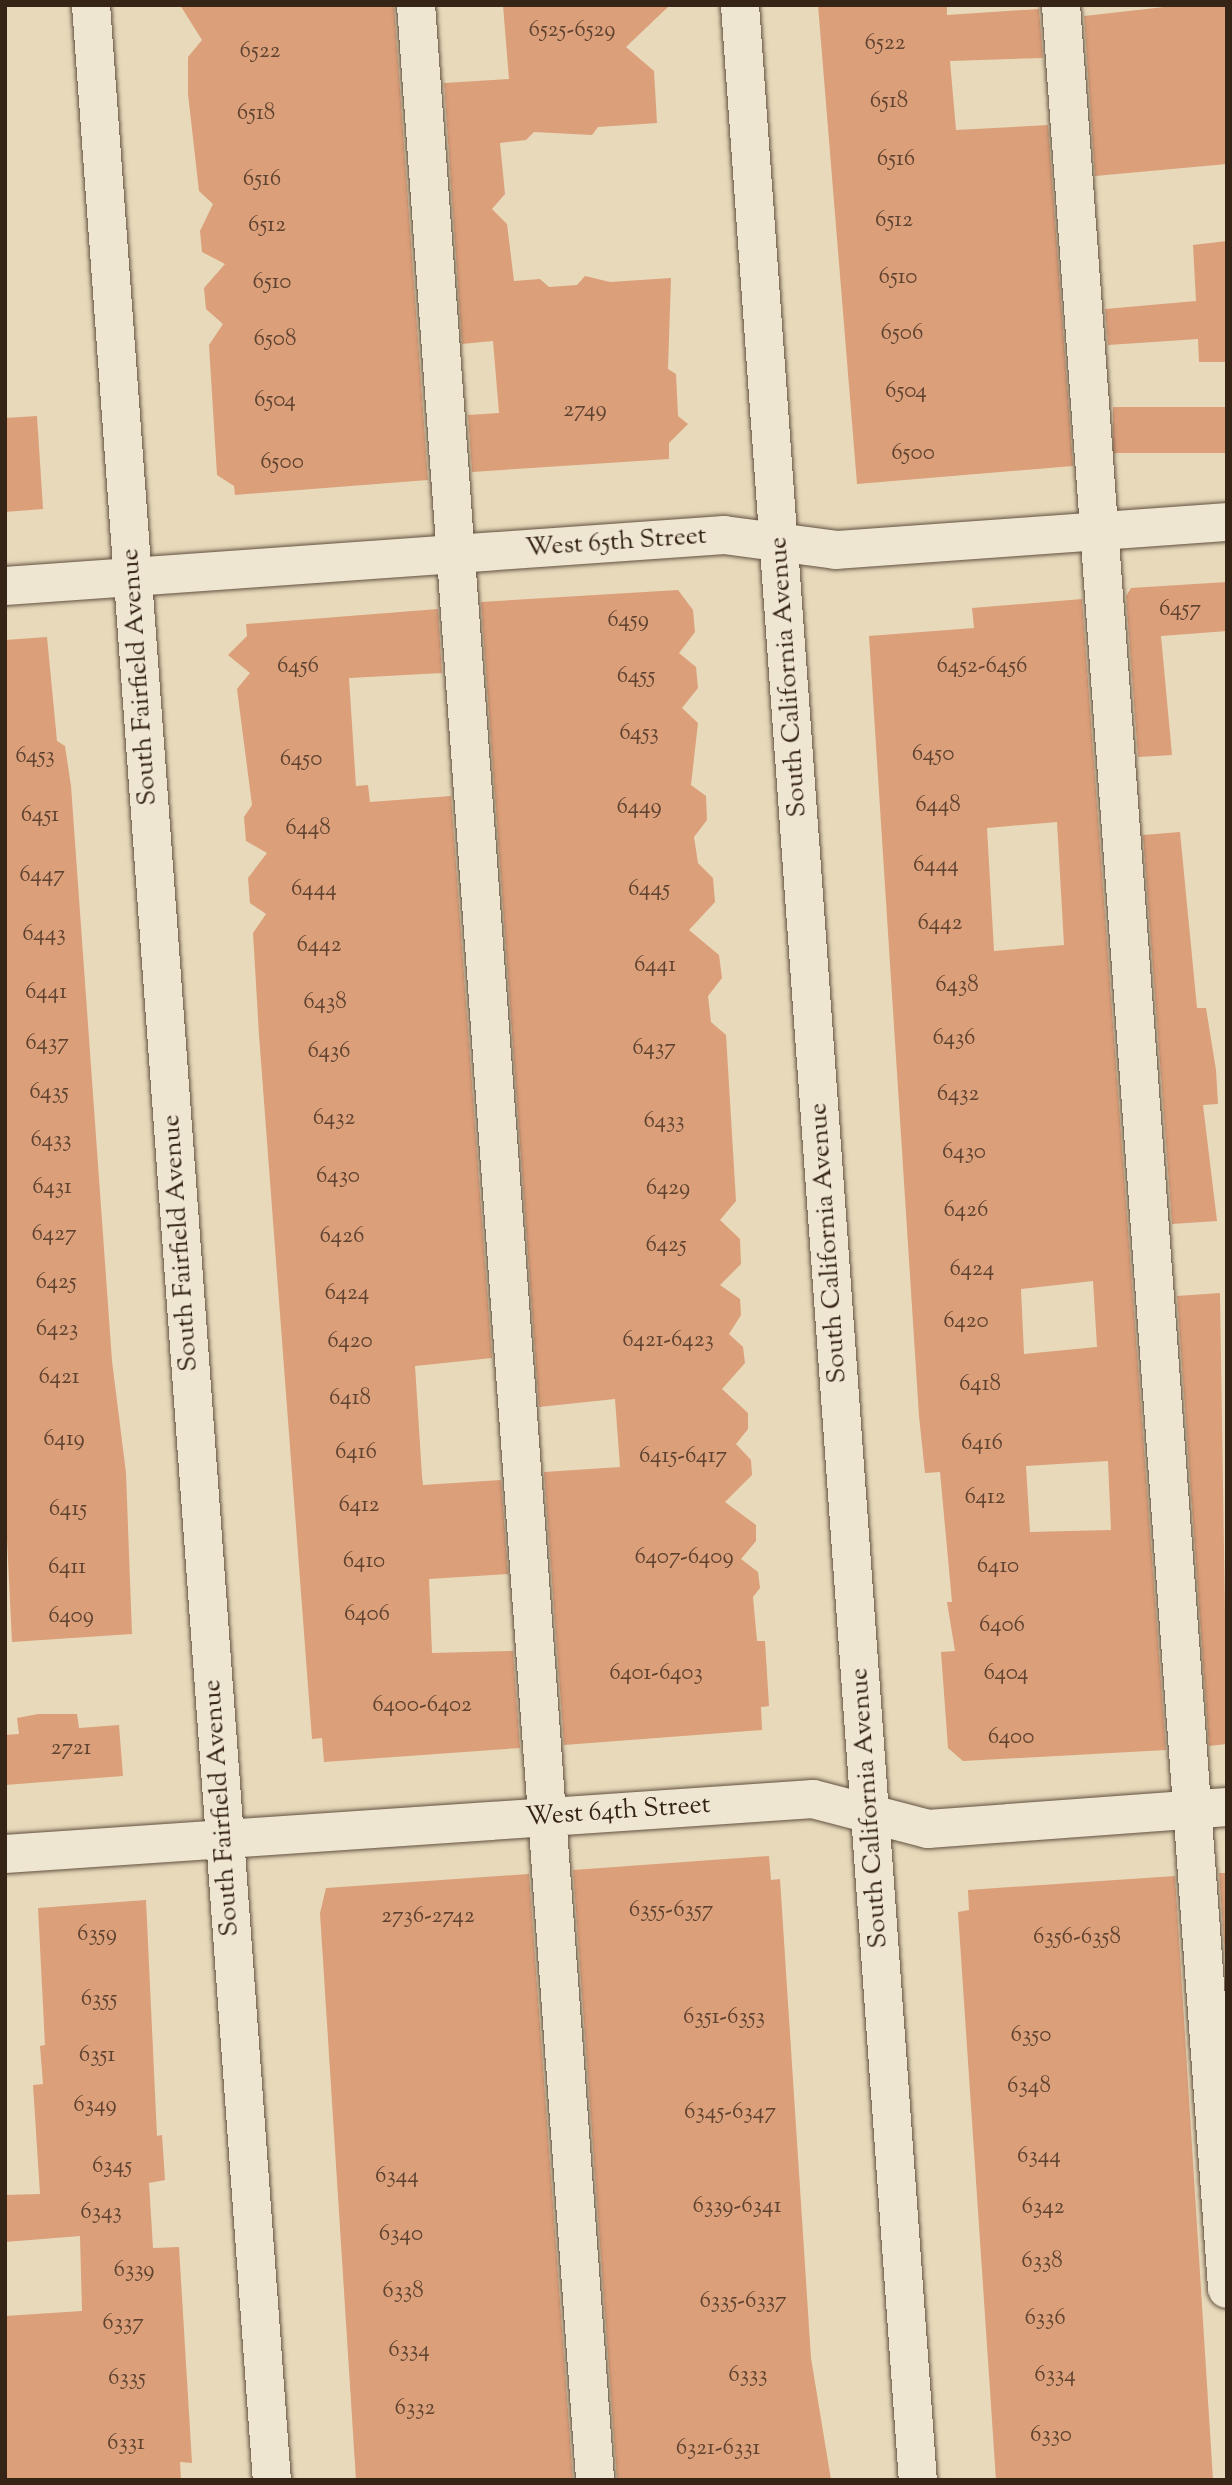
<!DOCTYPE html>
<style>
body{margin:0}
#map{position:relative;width:1232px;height:2485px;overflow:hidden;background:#e7d9ba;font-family:"Sorts Mill Goudy",serif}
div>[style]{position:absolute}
.building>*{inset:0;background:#db9f7a;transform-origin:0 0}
.roads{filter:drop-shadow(0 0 2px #625140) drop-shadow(0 0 2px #625140)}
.minor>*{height:38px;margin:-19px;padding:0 19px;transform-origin:19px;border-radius:19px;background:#efe6d2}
span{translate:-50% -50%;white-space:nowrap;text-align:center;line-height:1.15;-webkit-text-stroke:6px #efe6d2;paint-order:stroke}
.number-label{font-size:23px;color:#5f4330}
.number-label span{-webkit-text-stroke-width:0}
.street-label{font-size:26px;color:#362417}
.frame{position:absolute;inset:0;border:7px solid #362417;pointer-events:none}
</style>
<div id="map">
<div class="building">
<i style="clip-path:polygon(180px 5px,394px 5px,428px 480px,235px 495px,234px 486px,217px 475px,209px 345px,223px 324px,206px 309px,204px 288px,225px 264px,202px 252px,200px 231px,213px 204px,199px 191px,188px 94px,188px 57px,202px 40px)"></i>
<i style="clip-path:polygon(503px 5px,670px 5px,626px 47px,654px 71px,657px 123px,598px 127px,592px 135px,534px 132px,526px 140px,500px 143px,505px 194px,492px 209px,507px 224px,514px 281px,540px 279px,549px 287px,577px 285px,585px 276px,610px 282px,671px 278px,668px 369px,676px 374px,678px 416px,688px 424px,669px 443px,669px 459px,472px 472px,468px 415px,499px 413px,493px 341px,462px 344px,444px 83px,509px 79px)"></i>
<i style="clip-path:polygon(818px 5px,947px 5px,947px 15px,1039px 9px,1043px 58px,950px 61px,956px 130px,1048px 125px,1073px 466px,857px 484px)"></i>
<i style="clip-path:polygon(1182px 5px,1227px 5px,1227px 164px,1095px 176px,1084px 16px)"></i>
<i style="clip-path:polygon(1227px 241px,1227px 362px,1199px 362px,1198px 339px,1108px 345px,1105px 309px,1196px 301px,1193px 245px)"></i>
<i style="left:1227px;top:407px;width:46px;height:114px;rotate:90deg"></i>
<i style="clip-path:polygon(37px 416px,43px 509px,5px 512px,5px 418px)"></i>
<i style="clip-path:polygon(1227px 582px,1227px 631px,1161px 636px,1172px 755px,1138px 757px,1126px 596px,1131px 588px)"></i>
<i style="clip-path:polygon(678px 590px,693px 610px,695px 632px,679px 653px,696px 667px,698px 688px,682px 708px,698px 723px,691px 785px,706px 796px,707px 820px,694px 837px,698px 863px,713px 878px,715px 902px,689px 930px,719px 955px,722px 978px,708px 996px,711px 1022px,726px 1035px,736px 1201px,720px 1220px,740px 1239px,741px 1264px,720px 1285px,740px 1299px,741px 1315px,729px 1334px,743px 1347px,745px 1363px,722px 1389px,748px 1413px,748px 1429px,736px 1444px,751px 1460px,752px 1475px,725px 1502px,756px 1525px,756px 1541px,741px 1559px,758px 1572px,760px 1588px,753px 1597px,757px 1641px,765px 1641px,769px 1706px,761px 1707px,762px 1730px,564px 1745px,544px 1472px,620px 1467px,615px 1399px,539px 1407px,481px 602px)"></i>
<i style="clip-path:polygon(evenodd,1082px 599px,1166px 1750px,963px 1761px,948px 1748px,941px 1652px,955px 1651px,947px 1602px,952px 1602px,940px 1472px,925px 1473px,919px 1416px,869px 636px,974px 628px,972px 608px,1082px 599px,1057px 822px,1064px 945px,994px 951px,987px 828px,1057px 822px,1082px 599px,1093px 1281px,1097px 1347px,1024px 1354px,1021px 1289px,1093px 1281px,1082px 599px,1108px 1461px,1111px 1530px,1030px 1532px,1026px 1466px,1108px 1461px)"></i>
<i style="clip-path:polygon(438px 609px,442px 673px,349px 678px,356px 786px,368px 785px,370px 802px,451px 796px,492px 1358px,415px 1366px,422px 1476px,423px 1485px,501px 1480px,508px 1574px,429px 1579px,432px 1653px,513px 1651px,520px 1748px,324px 1762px,322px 1738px,312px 1739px,259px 1035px,253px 933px,266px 914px,250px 903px,248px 878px,267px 853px,246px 841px,244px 817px,252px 805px,237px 689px,250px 673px,228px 655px,247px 636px,246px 624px)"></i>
<i style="clip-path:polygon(47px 637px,57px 741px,65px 746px,71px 786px,112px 1361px,126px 1473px,132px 1634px,12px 1642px,5px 1498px,5px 640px)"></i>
<i style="clip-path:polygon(1180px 832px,1197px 1008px,1206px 1008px,1216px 1070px,1218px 1104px,1203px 1105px,1217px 1221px,1172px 1224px,1143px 835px)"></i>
<i style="clip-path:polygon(1220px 1293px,1227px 1744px,1209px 1746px,1177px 1296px)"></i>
<i style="clip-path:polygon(38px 1714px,77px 1714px,79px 1728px,119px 1725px,123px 1776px,5px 1785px,5px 1735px,19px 1734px,17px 1718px)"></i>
<i style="clip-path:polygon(769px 1856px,771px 1880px,780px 1879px,811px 2358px,831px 2480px,617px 2480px,573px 1870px)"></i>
<i style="clip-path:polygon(1219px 1873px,1227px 1873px,1227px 1984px)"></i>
<i style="clip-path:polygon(529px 1874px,573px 2480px,356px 2480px,320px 1913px,326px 1888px)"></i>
<i style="clip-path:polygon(1175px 1876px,1213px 2480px,996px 2480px,958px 1912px,969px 1910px,968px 1890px)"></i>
<i style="clip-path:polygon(146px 1900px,157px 2136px,162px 2135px,165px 2180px,149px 2183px,153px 2248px,179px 2247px,192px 2463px,180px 2462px,181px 2480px,5px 2480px,5px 2316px,82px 2311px,80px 2236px,5px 2242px,5px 2195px,40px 2194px,33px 2085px,43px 2084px,40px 2046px,45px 2045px,38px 1908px)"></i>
</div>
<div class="roads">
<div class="minor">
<i style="left:91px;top:5px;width:2482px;rotate:85.82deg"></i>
<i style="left:416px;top:5px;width:2481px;rotate:85.86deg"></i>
<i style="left:740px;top:5px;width:2481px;rotate:85.89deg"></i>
<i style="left:1061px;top:5px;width:2290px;rotate:85.84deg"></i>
<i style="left:5px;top:586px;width:721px;rotate:-4.06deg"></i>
<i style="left:724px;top:535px;width:113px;rotate:7.6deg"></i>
<i style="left:836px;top:550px;width:392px;rotate:-4.1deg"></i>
<i style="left:5px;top:1854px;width:810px;rotate:-3.89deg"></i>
<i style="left:813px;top:1799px;width:119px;rotate:14.6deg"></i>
<i style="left:928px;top:1829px;width:300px;rotate:-4.2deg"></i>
</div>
</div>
<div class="number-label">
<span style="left:572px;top:31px">6525-6529</span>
<span style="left:885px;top:44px">6522</span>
<span style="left:260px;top:52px">6522</span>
<span style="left:889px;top:102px">6518</span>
<span style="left:256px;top:114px">6518</span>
<span style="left:896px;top:160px">6516</span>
<span style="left:262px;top:180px">6516</span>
<span style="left:894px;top:221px">6512</span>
<span style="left:267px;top:226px">6512</span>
<span style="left:898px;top:278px">6510</span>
<span style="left:272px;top:283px">6510</span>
<span style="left:902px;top:334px">6506</span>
<span style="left:275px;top:340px">6508</span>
<span style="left:906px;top:392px">6504</span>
<span style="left:275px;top:401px">6504</span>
<span style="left:585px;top:411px">2749</span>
<span style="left:913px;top:454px">6500</span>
<span style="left:282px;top:463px">6500</span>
<span style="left:1180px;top:610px">6457</span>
<span style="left:628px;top:621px">6459</span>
<span style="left:298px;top:667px">6456</span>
<span style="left:982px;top:667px">6452-6456</span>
<span style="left:636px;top:677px">6455</span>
<span style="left:639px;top:734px">6453</span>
<span style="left:933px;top:755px">6450</span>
<span style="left:35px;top:757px">6453</span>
<span style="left:301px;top:760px">6450</span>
<span style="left:938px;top:806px">6448</span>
<span style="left:639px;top:808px">6449</span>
<span style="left:40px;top:816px">6451</span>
<span style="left:308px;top:829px">6448</span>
<span style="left:936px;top:866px">6444</span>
<span style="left:42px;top:876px">6447</span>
<span style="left:314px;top:890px">6444</span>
<span style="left:649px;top:890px">6445</span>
<span style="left:940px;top:924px">6442</span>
<span style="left:44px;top:935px">6443</span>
<span style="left:319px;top:946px">6442</span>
<span style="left:655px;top:966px">6441</span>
<span style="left:957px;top:986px">6438</span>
<span style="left:46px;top:993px">6441</span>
<span style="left:325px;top:1003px">6438</span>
<span style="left:954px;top:1039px">6436</span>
<span style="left:47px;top:1044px">6437</span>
<span style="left:654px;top:1049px">6437</span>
<span style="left:329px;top:1052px">6436</span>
<span style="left:49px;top:1093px">6435</span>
<span style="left:958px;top:1095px">6432</span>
<span style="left:334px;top:1119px">6432</span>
<span style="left:664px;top:1122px">6433</span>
<span style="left:51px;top:1141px">6433</span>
<span style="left:964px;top:1153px">6430</span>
<span style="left:338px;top:1177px">6430</span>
<span style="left:52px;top:1188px">6431</span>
<span style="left:668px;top:1189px">6429</span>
<span style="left:966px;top:1211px">6426</span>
<span style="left:54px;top:1235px">6427</span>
<span style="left:342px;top:1237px">6426</span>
<span style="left:666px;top:1246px">6425</span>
<span style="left:972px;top:1270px">6424</span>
<span style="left:56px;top:1283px">6425</span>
<span style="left:347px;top:1294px">6424</span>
<span style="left:966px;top:1322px">6420</span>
<span style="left:57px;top:1330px">6423</span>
<span style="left:668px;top:1341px">6421-6423</span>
<span style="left:350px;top:1342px">6420</span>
<span style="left:59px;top:1378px">6421</span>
<span style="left:980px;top:1385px">6418</span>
<span style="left:350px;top:1399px">6418</span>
<span style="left:64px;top:1440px">6419</span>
<span style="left:982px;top:1444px">6416</span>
<span style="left:356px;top:1453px">6416</span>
<span style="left:683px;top:1457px">6415-6417</span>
<span style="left:985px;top:1498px">6412</span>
<span style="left:359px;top:1506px">6412</span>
<span style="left:68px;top:1510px">6415</span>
<span style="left:684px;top:1558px">6407-6409</span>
<span style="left:364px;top:1562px">6410</span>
<span style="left:998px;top:1567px">6410</span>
<span style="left:67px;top:1568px">6411</span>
<span style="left:367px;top:1615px">6406</span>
<span style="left:71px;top:1617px">6409</span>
<span style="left:1002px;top:1626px">6406</span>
<span style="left:656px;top:1674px">6401-6403</span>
<span style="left:1006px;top:1674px">6404</span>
<span style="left:422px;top:1706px">6400-6402</span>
<span style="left:1011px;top:1738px">6400</span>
<span style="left:71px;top:1749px">2721</span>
<span style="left:671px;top:1911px">6355-6357</span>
<span style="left:428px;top:1917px">2736-2742</span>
<span style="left:97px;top:1935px">6359</span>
<span style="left:1077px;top:1938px">6356-6358</span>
<span style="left:99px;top:2000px">6355</span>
<span style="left:724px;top:2018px">6351-6353</span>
<span style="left:1031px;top:2036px">6350</span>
<span style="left:97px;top:2056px">6351</span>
<span style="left:1029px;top:2087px">6348</span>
<span style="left:95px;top:2106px">6349</span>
<span style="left:730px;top:2113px">6345-6347</span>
<span style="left:1039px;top:2157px">6344</span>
<span style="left:112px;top:2167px">6345</span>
<span style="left:397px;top:2177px">6344</span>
<span style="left:737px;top:2207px">6339-6341</span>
<span style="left:1043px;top:2208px">6342</span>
<span style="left:101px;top:2213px">6343</span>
<span style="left:401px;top:2235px">6340</span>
<span style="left:1042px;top:2262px">6338</span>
<span style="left:134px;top:2271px">6339</span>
<span style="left:403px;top:2292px">6338</span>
<span style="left:743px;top:2302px">6335-6337</span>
<span style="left:1045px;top:2319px">6336</span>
<span style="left:123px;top:2324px">6337</span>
<span style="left:409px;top:2351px">6334</span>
<span style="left:748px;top:2376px">6333</span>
<span style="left:1055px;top:2376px">6334</span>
<span style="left:127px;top:2379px">6335</span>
<span style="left:415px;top:2409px">6332</span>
<span style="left:1051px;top:2436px">6330</span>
<span style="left:126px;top:2444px">6331</span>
<span style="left:718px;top:2449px">6321-6331</span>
</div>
<div class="street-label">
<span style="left:616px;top:543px;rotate:-4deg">West 65th Street</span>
<span style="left:140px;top:677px;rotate:-94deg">South Fairfield Avenue</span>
<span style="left:789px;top:677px;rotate:-94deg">South California Avenue</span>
<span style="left:181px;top:1243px;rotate:-94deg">South Fairfield Avenue</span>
<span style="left:829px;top:1243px;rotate:-94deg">South California Avenue</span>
<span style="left:222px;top:1808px;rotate:-94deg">South Fairfield Avenue</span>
<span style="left:870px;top:1808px;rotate:-94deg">South California Avenue</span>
<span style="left:618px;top:1812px;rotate:-4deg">West 64th Street</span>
</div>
<div class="frame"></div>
</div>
